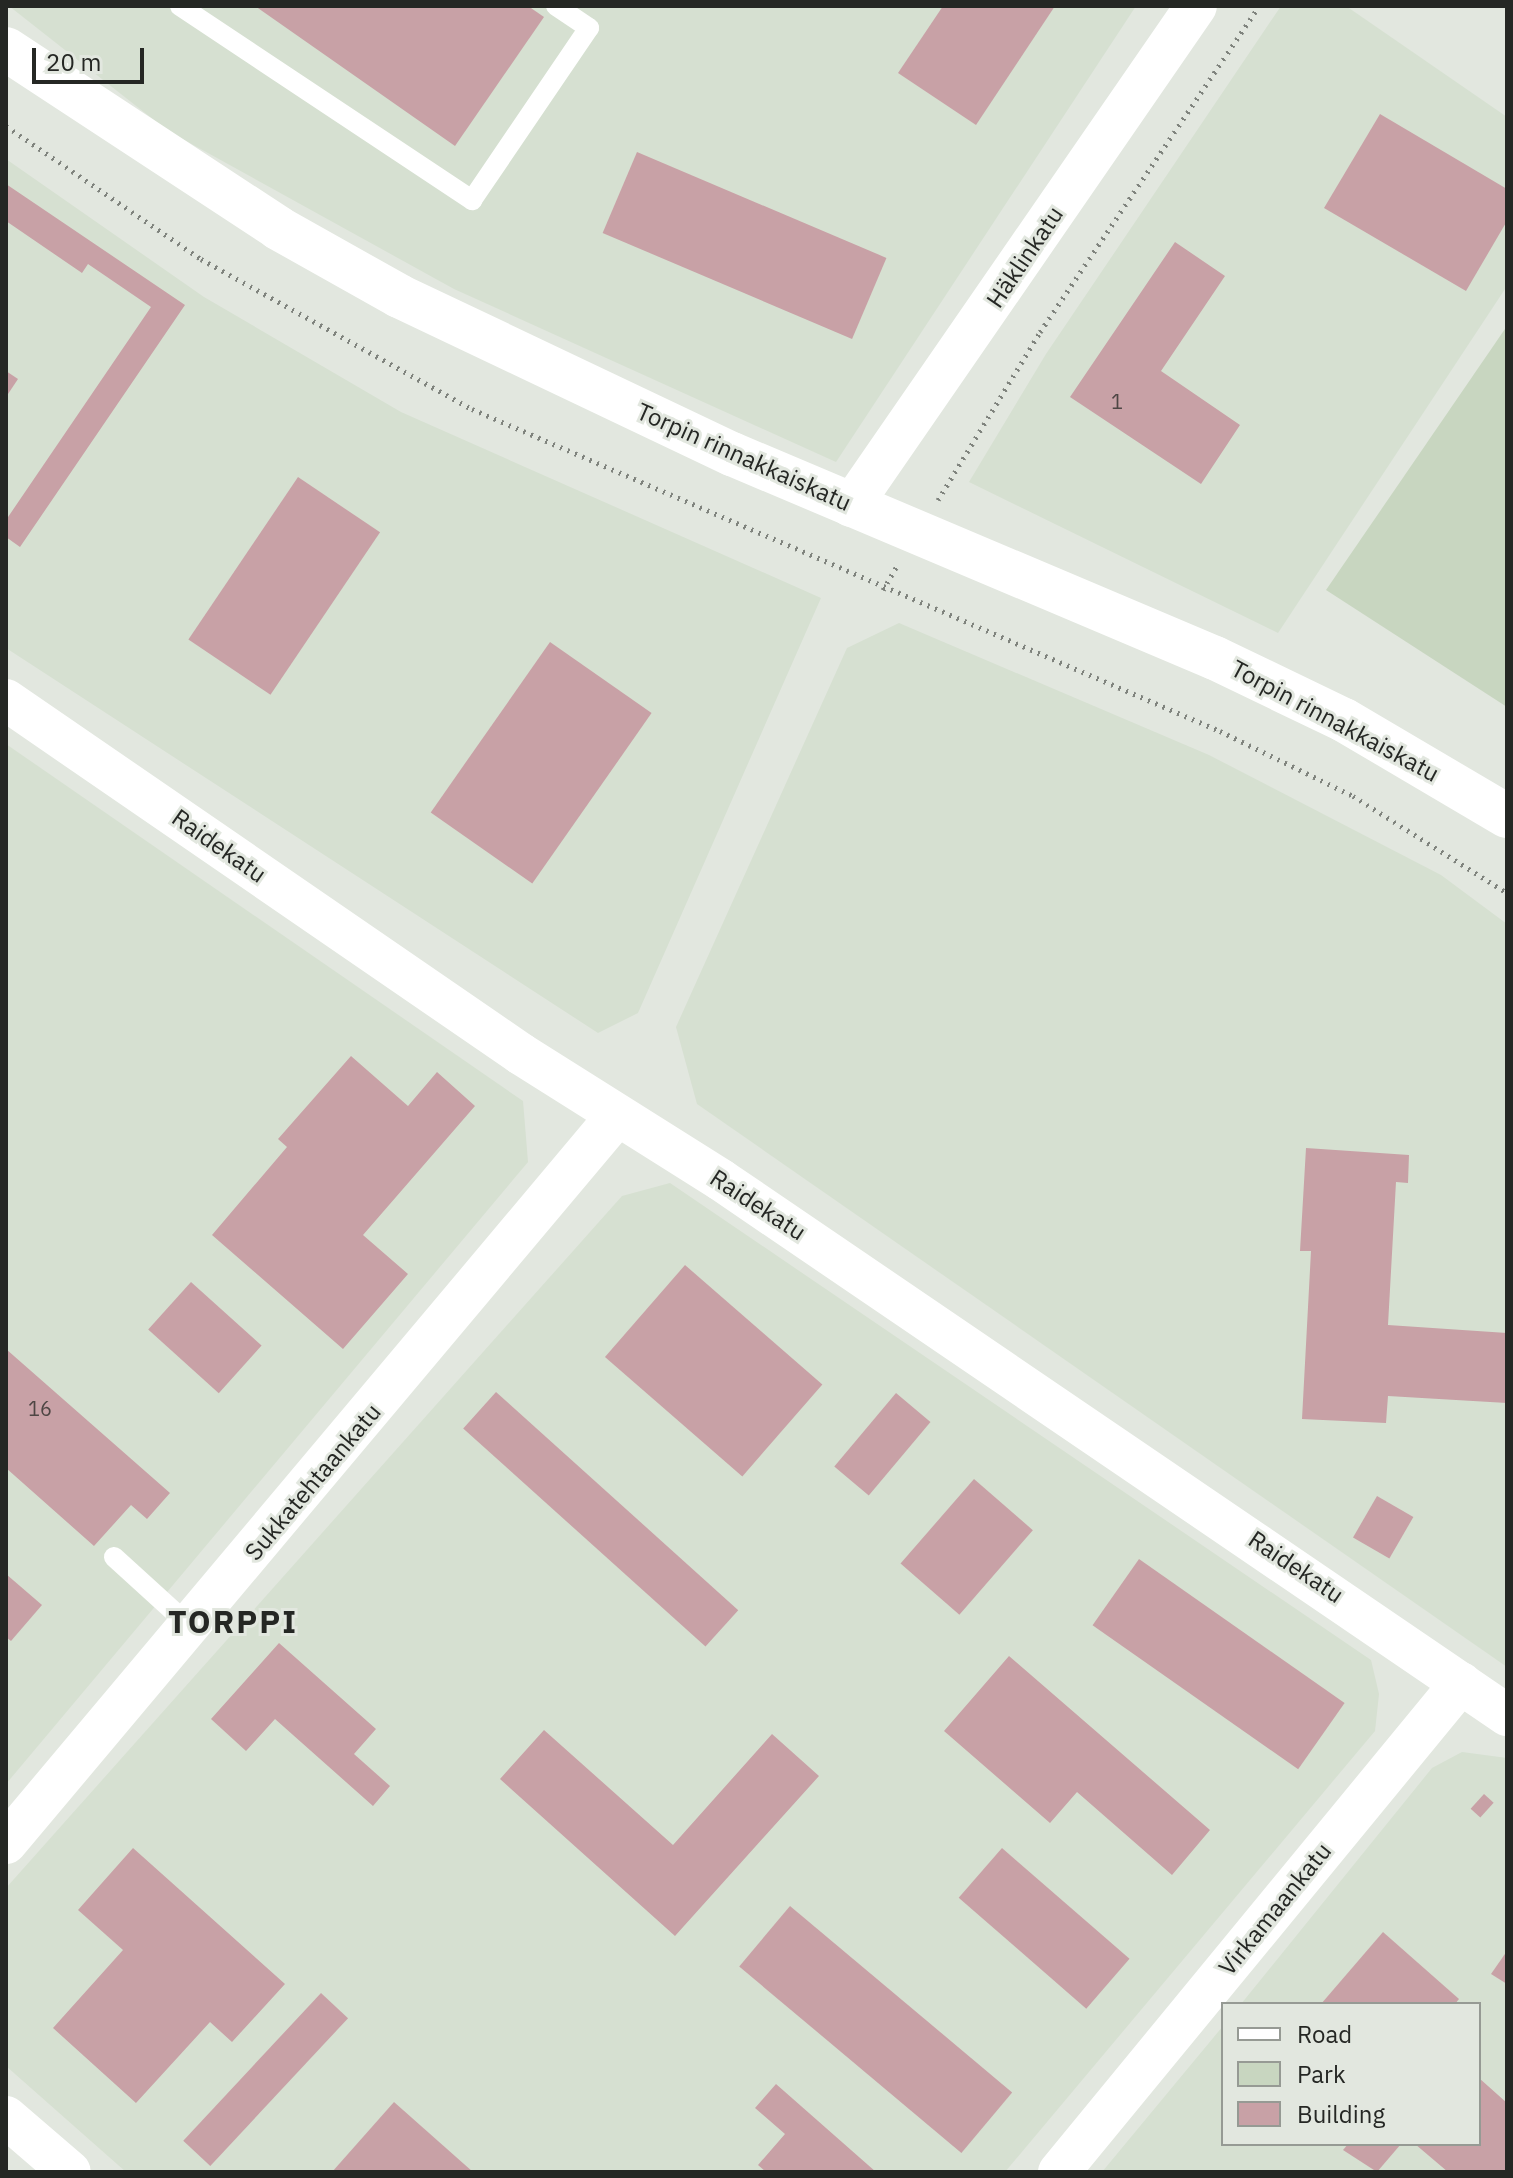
<!DOCTYPE html>
<meta charset="utf-8">
<style>
body{margin:0}
#map{position:relative;width:1513px;height:2178px;overflow:hidden;background:#e2e7df;font-family:"IBM Plex Sans",sans-serif}
div>[style]{position:absolute}
.built>*{inset:0;background:#d6e0d1}
.green>*{inset:0;background:#c8d6c0}
.building>*{inset:0;background:#c8a1a6;transform-origin:0 0}
.path>*{height:5px;margin-top:-2.5px;transform-origin:0;background:repeating-linear-gradient(90deg,#7f837d 0 2px,transparent 0 8px)}
.lane>*{height:20px;margin:-10px;padding:0 10px;transform-origin:10px;border-radius:10px;background:#fff}
.street>*{height:42px;margin:-21px;padding:0 21px;transform-origin:21px;border-radius:21px;background:#fff}
.secondary>*{height:44px;margin:-22px;padding:0 22px;transform-origin:22px;border-radius:22px;background:#fff}
span{translate:-50% -50%;white-space:nowrap;text-align:center;line-height:1.15;-webkit-text-stroke:6px #e2e7df;paint-order:stroke}
.number-label{font-size:20px;color:#4e4644}
.number-label span{-webkit-text-stroke-width:0}
.street-label{font-size:24px;color:#252724}
.district-label{font-size:32px;color:#252724;font-weight:700;letter-spacing:2px}
.frame{position:absolute;inset:0;border:8px solid #252724;pointer-events:none}
.legend{position:absolute;left:1221px;top:2002px;width:260px;height:144px;box-sizing:border-box;background:#e2e7df;border:2px solid #969a94;margin:0;padding:10px 14px;list-style:none;font-size:24px;color:#252724}
.legend li{display:flex;align-items:center;gap:16px;height:40px}
.legend b{width:40px;border:2px solid #969a94}
.scale{position:absolute;left:32px;top:48px;width:112px;height:36px;box-sizing:border-box;border:4px solid #252724;border-top:0;padding-left:10px;font-size:24px;line-height:28px;white-space:nowrap;color:#252724;-webkit-text-stroke:6px #e2e7df;paint-order:stroke}
</style>
<div id="map">
<div class="built">
<i style="clip-path:polygon(9px 6px,1136px 6px,836px 462px,454px 289px,168px 131px)"></i>
<i style="clip-path:polygon(1281px 6px,1346px 6px,1507px 117px,1507px 286px,1278px 633px,969px 482px,1046px 354px)"></i>
<i style="clip-path:polygon(6px 159px,204px 297px,401px 412px,821px 598px,638px 1013px,598px 1033px,6px 648px)"></i>
<i style="clip-path:polygon(899px 623px,1209px 755px,1441px 875px,1507px 924px,1507px 1667px,697px 1104px,676px 1027px,847px 648px)"></i>
<i style="clip-path:polygon(6px 744px,523px 1101px,528px 1162px,6px 1784px)"></i>
<i style="clip-path:polygon(670px 1183px,1371px 1660px,1379px 1694px,1375px 1731px,1005px 2172px,126px 2172px,6px 2066px,6px 1888px,622px 1196px)"></i>
<i style="clip-path:polygon(1462px 1752px,1507px 1758px,1507px 2172px,1102px 2172px,1223px 2026px,1223px 2144px,1479px 2144px,1479px 2004px,1241px 2004px,1432px 1768px)"></i>
</div>
<div class="green">
<i style="clip-path:polygon(1507px 326px,1507px 707px,1326px 590px)"></i>
</div>
<div class="building">
<i style="clip-path:polygon(255px 6px,528px 6px,544px 17px,455px 146px)"></i>
<i style="clip-path:polygon(943px 6px,1055px 6px,976px 125px,898px 73px)"></i>
<i style="clip-path:polygon(1380px 114px,1507px 189px,1507px 221px,1466px 291px,1324px 208px)"></i>
<i style="left:637px;top:152px;width:271px;height:88px;rotate:23deg"></i>
<i style="clip-path:polygon(6px 184px,185px 305px,20px 547px,6px 537px,6px 520px,151px 307px,88px 264px,82px 273px,6px 221px)"></i>
<i style="clip-path:polygon(1175px 242px,1225px 276px,1161px 371px,1240px 425px,1201px 484px,1070px 397px)"></i>
<i style="clip-path:polygon(6px 371px,18px 379px,6px 397px)"></i>
<i style="left:298px;top:477px;width:99px;height:196px;rotate:34deg"></i>
<i style="left:550px;top:642px;width:124px;height:208px;rotate:35deg"></i>
<i style="clip-path:polygon(351px 1056px,408px 1106px,437px 1072px,475px 1106px,363px 1235px,408px 1274px,343px 1349px,212px 1235px,287px 1147px,278px 1139px)"></i>
<i style="clip-path:polygon(1306px 1148px,1409px 1155px,1408px 1183px,1396px 1182px,1388px 1325px,1507px 1333px,1507px 1403px,1388px 1396px,1386px 1423px,1302px 1419px,1311px 1251px,1300px 1251px)"></i>
<i style="left:685px;top:1265px;width:182px;height:122px;rotate:41deg"></i>
<i style="left:191px;top:1282px;width:95px;height:64px;rotate:42deg"></i>
<i style="clip-path:polygon(6px 1349px,170px 1493px,147px 1519px,131px 1505px,94px 1546px,6px 1468px)"></i>
<i style="left:496px;top:1392px;width:326px;height:49px;rotate:42deg"></i>
<i style="left:896px;top:1393px;width:45px;height:96px;rotate:40deg"></i>
<i style="left:974px;top:1479px;width:78px;height:112px;rotate:41deg"></i>
<i style="left:1377px;top:1496px;width:42px;height:48px;rotate:30deg"></i>
<i style="left:1139px;top:1559px;width:251px;height:81px;rotate:35deg"></i>
<i style="clip-path:polygon(6px 1574px,42px 1605px,11px 1641px,6px 1637px)"></i>
<i style="clip-path:polygon(279px 1643px,376px 1729px,354px 1754px,390px 1786px,373px 1806px,275px 1719px,246px 1751px,211px 1719px)"></i>
<i style="clip-path:polygon(1009px 1656px,1210px 1830px,1172px 1875px,1077px 1792px,1050px 1823px,944px 1731px)"></i>
<i style="clip-path:polygon(544px 1730px,673px 1845px,772px 1734px,819px 1776px,675px 1936px,500px 1779px)"></i>
<i style="left:1484px;top:1794px;width:13px;height:20px;rotate:42deg"></i>
<i style="clip-path:polygon(133px 1848px,285px 1984px,232px 2042px,210px 2022px,136px 2103px,53px 2028px,123px 1950px,78px 1910px)"></i>
<i style="left:1002px;top:1848px;width:169px;height:66px;rotate:41deg"></i>
<i style="left:790px;top:1906px;width:290px;height:79px;rotate:40deg"></i>
<i style="clip-path:polygon(1383px 1932px,1459px 1999px,1455px 2004px,1321px 2004px)"></i>
<i style="clip-path:polygon(1507px 1951px,1507px 1984px,1491px 1974px)"></i>
<i style="left:321px;top:1993px;width:37px;height:202px;rotate:43deg"></i>
<i style="clip-path:polygon(1479px 2078px,1507px 2103px,1507px 2172px,1448px 2172px,1415px 2144px,1479px 2144px)"></i>
<i style="clip-path:polygon(776px 2084px,876px 2172px,766px 2172px,758px 2165px,785px 2134px,755px 2108px)"></i>
<i style="clip-path:polygon(394px 2102px,473px 2172px,332px 2172px)"></i>
<i style="clip-path:polygon(1348px 2144px,1401px 2144px,1377px 2172px,1343px 2150px)"></i>
</div>
<div class="path">
<i style="left:6px;top:126px;width:236px;rotate:34.3deg"></i>
<i style="left:201px;top:259px;width:310px;rotate:29deg"></i>
<i style="left:472px;top:409px;width:814px;rotate:23.29deg"></i>
<i style="left:1220px;top:731px;width:148px;rotate:26deg"></i>
<i style="left:1353px;top:796px;width:182px;rotate:32.2deg"></i>
<i style="left:938px;top:500px;width:197px;rotate:-58.7deg"></i>
<i style="left:1040px;top:332px;width:393px;rotate:-56.1deg"></i>
<i style="left:883px;top:590px;width:28px;rotate:-60deg"></i>
</div>
<div class="lane">
<i style="left:180px;top:6px;width:351px;rotate:33.6deg"></i>
<i style="left:472px;top:200px;width:208px;rotate:-55.8deg"></i>
<i style="left:589px;top:28px;width:40px;rotate:-146deg"></i>
<i style="left:114px;top:1557px;width:104px;rotate:42.3deg"></i>
</div>
<div class="street">
<i style="left:851px;top:506px;width:607px;rotate:-55.39deg"></i>
<i style="left:6px;top:700px;width:625px;rotate:34.5deg"></i>
<i style="left:521px;top:1054px;width:236px;rotate:32.2deg"></i>
<i style="left:721px;top:1180px;width:951px;rotate:34.24deg"></i>
<i style="left:6px;top:1843px;width:947px;rotate:-49.97deg"></i>
<i style="left:6px;top:2117px;width:84px;rotate:40.7deg"></i>
<i style="left:1059px;top:2172px;width:633px;rotate:-50.58deg"></i>
</div>
<div class="secondary">
<i style="left:6px;top:49px;width:326px;rotate:33.3deg"></i>
<i style="left:278px;top:228px;width:139px;rotate:29.3deg"></i>
<i style="left:399px;top:296px;width:369px;rotate:25.4deg"></i>
<i style="left:732px;top:454px;width:524px;rotate:22.9deg"></i>
<i style="left:1215px;top:658px;width:143px;rotate:25.7deg"></i>
<i style="left:1344px;top:720px;width:189px;rotate:30.5deg"></i>
</div>
<div class="number-label">
<span style="left:1117px;top:401px">1</span>
<span style="left:40px;top:1408px">16</span>
</div>
<div class="street-label">
<span style="left:1025px;top:257px;rotate:-56deg">Häklinkatu</span>
<span style="left:744px;top:457px;rotate:24deg">Torpin rinnakkaiskatu</span>
<span style="left:1335px;top:721px;rotate:28deg">Torpin rinnakkaiskatu</span>
<span style="left:219px;top:846px;rotate:35deg">Raidekatu</span>
<span style="left:758px;top:1205px;rotate:33deg">Raidekatu</span>
<span style="left:313px;top:1482px;rotate:-50deg">Sukkatehtaankatu</span>
<span style="left:1296px;top:1567px;rotate:34deg">Raidekatu</span>
<span style="left:1275px;top:1909px;rotate:-51deg">Virkamaankatu</span>
</div>
<div class="district-label">
<span style="left:233px;top:1621px">TORPPI</span>
</div>
<div class="frame"></div>
<ul class="legend">
<li><b style="height:10px;background:#fff"></b>Road</li>
<li><b style="height:22px;background:#c8d6c0"></b>Park</li>
<li><b style="height:22px;background:#c8a1a6"></b>Building</li>
</ul>
<div class="scale">20 m</div>
</div>
